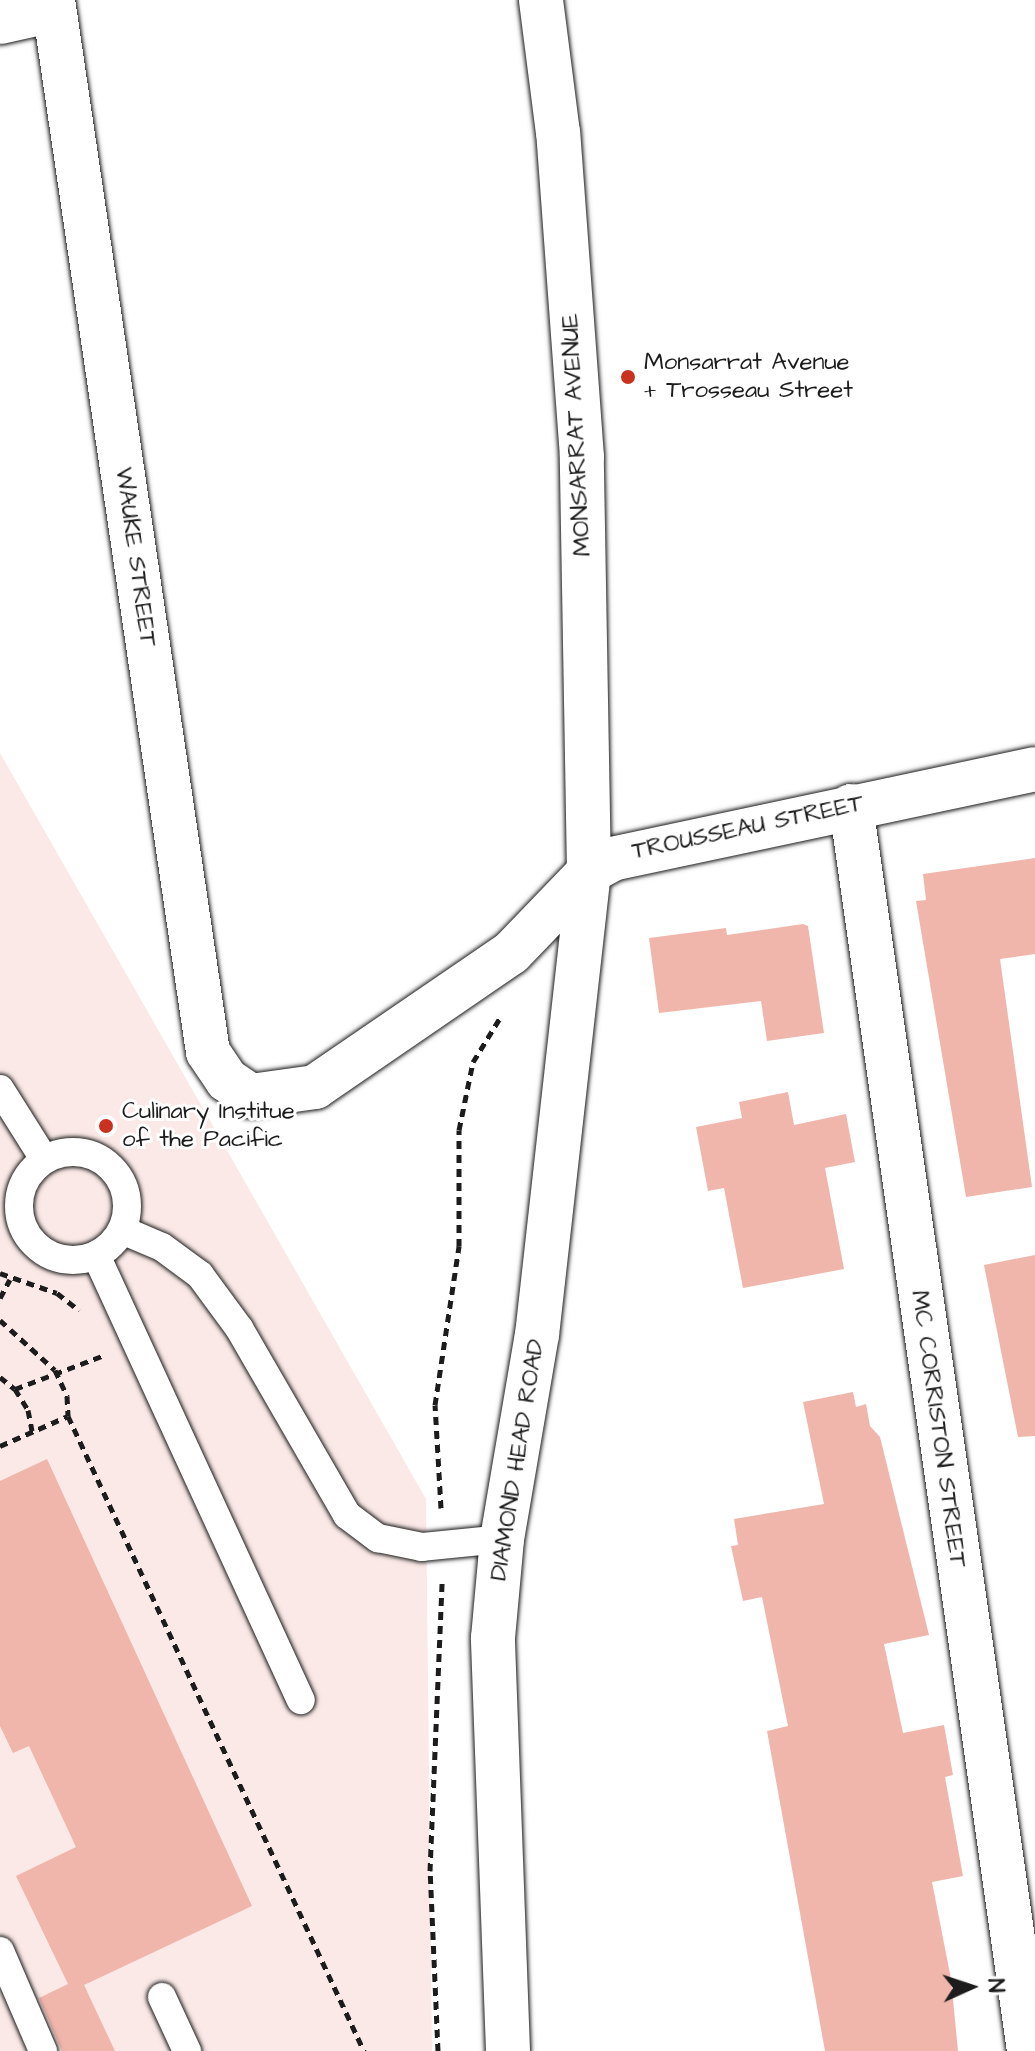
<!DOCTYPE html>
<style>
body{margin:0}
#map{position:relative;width:1035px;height:2051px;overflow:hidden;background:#fff;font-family:"Architects Daughter",sans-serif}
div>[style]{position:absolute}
.built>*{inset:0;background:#fae9e6}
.building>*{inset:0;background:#f0b5ab}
.path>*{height:5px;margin-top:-2.5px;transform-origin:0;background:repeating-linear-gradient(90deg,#1c1c1c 0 8px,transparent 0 14px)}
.roads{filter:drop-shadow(0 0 2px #1c1c1c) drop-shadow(0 0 2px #1c1c1c)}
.lane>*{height:28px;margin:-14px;padding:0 14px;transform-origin:14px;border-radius:14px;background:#fff}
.lane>.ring{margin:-14px;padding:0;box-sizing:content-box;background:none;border:28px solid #fff;border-radius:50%}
.street>*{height:44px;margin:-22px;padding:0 22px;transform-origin:22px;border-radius:22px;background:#fff}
.secondary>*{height:44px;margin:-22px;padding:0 22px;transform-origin:22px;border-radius:22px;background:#fff}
.dots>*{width:22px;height:22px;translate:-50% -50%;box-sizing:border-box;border:4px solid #fff;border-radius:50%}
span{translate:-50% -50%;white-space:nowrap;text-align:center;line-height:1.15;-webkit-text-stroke:6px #fff;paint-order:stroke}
.poi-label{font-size:24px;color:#1c1c1c}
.left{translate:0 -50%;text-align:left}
.street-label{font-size:24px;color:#1c1c1c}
.north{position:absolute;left:931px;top:1947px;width:80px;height:80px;-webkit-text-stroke:6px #fff;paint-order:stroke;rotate:87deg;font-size:22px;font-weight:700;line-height:32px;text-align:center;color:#1c1c1c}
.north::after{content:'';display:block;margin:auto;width:28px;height:36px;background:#1c1c1c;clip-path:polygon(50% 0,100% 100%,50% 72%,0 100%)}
</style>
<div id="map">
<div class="built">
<i style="clip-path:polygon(0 753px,426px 1499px,432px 2051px,0 2051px)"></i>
</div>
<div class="building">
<i style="clip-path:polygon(1035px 858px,1035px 954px,1000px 959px,1032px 1187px,966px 1197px,916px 901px,926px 900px,923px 874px)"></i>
<i style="clip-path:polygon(803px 924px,808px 926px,824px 1033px,767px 1041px,761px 1001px,659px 1013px,649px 938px,726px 928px,727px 935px)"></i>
<i style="clip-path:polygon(788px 1092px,794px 1125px,846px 1114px,855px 1162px,825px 1168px,844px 1269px,743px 1288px,724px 1188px,708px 1191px,696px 1127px,742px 1118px,739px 1102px)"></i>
<i style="clip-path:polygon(1035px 1255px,1035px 1436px,1018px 1437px,984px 1265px)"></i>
<i style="clip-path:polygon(853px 1392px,856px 1407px,866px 1404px,870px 1426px,880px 1437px,929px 1635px,884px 1644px,903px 1733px,944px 1725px,953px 1775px,945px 1777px,963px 1876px,932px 1882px,951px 1979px,958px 2051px,825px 2051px,767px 1731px,788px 1726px,762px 1597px,743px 1601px,731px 1546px,738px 1545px,734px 1519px,824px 1504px,803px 1402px)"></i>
<i style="clip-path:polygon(47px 1459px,252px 1906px,84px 1985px,115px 2051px,62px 2051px,39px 1998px,68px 1984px,16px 1876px,76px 1847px,29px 1746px,13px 1753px,0 1726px,0 1481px)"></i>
</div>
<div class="path">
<i style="left:0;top:1273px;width:60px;rotate:19.3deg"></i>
<i style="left:57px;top:1293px;width:28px;rotate:38deg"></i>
<i style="left:0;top:1298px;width:21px;rotate:-62deg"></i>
<i style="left:0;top:1320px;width:74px;rotate:42.3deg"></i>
<i style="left:55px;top:1370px;width:29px;rotate:65deg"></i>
<i style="left:67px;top:1396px;width:20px;rotate:87deg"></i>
<i style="left:68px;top:1416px;width:701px;rotate:65.01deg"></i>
<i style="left:0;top:1377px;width:19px;rotate:39deg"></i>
<i style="left:15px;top:1389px;width:93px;rotate:-20.8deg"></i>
<i style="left:15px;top:1389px;width:25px;rotate:58deg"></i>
<i style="left:28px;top:1410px;width:21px;rotate:79deg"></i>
<i style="left:0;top:1446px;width:74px;rotate:-23.8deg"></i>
<i style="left:441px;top:1508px;width:103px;rotate:-93.3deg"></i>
<i style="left:435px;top:1405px;width:161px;rotate:-81.4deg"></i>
<i style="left:459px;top:1246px;width:116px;rotate:-90deg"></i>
<i style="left:459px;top:1130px;width:69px;rotate:-78.4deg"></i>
<i style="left:473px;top:1062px;width:52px;rotate:-58.5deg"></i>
<i style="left:438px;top:2051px;width:180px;rotate:-92.5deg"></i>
<i style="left:430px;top:1871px;width:289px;rotate:-87.6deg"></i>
</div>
<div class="roads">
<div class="lane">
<i style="left:0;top:1089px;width:83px;rotate:57.8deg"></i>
<i class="ring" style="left:19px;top:1152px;width:80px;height:80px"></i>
<i style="left:122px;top:1230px;width:43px;rotate:23deg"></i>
<i style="left:162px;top:1247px;width:47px;rotate:36.4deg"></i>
<i style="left:200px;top:1275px;width:66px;rotate:53.7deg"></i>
<i style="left:239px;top:1328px;width:216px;rotate:60deg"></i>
<i style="left:347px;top:1515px;width:39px;rotate:37deg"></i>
<i style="left:378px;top:1538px;width:45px;rotate:11.6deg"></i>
<i style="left:422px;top:1547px;width:80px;rotate:-5.7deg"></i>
<i style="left:96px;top:1255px;width:490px;rotate:65.3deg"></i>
<i style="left:0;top:1951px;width:109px;rotate:66.7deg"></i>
<i style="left:162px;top:1997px;width:60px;rotate:65.2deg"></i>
</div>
<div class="street">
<i style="left:53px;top:0;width:1063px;rotate:81.62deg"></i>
<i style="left:208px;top:1052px;width:34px;rotate:56deg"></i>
<i style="left:227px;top:1080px;width:29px;rotate:34deg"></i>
<i style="left:251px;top:1096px;width:65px;rotate:-8deg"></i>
<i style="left:315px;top:1087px;width:237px;rotate:-34.4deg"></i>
<i style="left:511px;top:953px;width:112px;rotate:-46.1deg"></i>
<i style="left:589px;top:872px;width:26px;rotate:-29deg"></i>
<i style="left:612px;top:859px;width:432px;rotate:-12deg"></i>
<i style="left:0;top:22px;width:55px;rotate:-12.5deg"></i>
<i style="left:851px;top:806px;width:1258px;rotate:81.86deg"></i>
</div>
<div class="secondary">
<i style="left:508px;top:2051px;width:413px;rotate:-92.1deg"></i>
<i style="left:493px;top:1638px;width:99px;rotate:-84.8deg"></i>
<i style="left:502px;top:1539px;width:207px;rotate:-80.3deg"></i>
<i style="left:537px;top:1335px;width:466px;rotate:-83.6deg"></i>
<i style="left:589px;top:872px;width:415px;rotate:-91deg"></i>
<i style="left:582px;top:457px;width:325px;rotate:-94.2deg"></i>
<i style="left:558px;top:133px;width:134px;rotate:-97.3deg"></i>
</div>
</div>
<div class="dots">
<i style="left:628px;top:377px;background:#c8321e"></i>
<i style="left:106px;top:1126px;background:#c8321e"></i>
</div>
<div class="poi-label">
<span class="left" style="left:644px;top:377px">Monsarrat Avenue<br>+ Trosseau Street</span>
<span class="left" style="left:122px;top:1126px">Culinary Institue<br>of the Pacific</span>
</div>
<div class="street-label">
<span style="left:577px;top:435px;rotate:-93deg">MONSARRAT AVENUE</span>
<span style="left:135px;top:557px;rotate:82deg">WAUKE STREET</span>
<span style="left:748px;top:828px;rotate:-12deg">TROUSSEAU STREET</span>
<span style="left:938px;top:1429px;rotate:82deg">MC CORRISTON STREET</span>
<span style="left:518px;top:1460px;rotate:-81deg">DIAMOND HEAD ROAD</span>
</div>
<div class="north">N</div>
</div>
